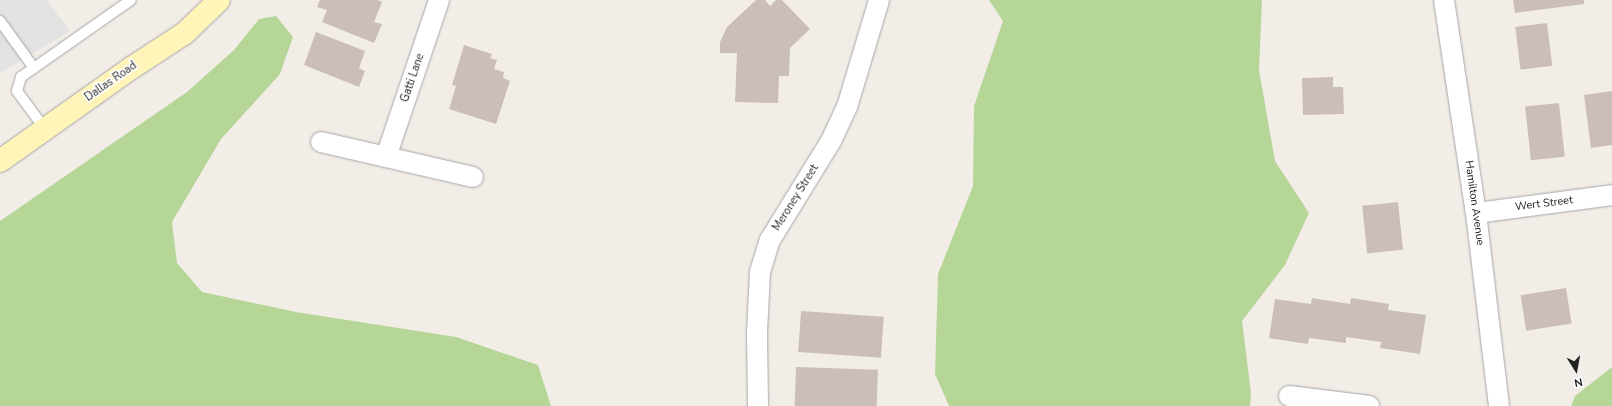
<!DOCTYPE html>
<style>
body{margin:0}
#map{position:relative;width:1612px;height:406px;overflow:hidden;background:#f3ede8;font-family:"Nunito Sans",sans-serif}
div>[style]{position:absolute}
.forest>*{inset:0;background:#b6d698}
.parking>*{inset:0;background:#e2e2e2}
.building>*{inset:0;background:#cbbeba;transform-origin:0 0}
.roads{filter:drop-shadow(0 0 1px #a6a6a6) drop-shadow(0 0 1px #a6a6a6)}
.lane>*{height:10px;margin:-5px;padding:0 5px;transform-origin:5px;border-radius:5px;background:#fff}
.street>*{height:20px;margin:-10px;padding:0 10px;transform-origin:10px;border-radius:10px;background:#fff}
.secondary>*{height:22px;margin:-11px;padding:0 11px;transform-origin:11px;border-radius:11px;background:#fff5b9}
span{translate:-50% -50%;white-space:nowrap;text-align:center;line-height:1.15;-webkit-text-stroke:3.5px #fff;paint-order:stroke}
.street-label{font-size:11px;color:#222}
.north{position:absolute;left:1556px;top:350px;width:40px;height:40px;-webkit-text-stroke:3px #fff;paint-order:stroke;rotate:169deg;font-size:11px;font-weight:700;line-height:16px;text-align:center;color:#222}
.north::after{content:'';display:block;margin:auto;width:14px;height:18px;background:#222;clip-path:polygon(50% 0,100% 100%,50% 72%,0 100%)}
</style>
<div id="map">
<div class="forest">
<i style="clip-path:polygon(989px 0,1262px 0,1259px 70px,1275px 161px,1309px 213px,1285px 265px,1242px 321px,1251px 393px,1250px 406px,949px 406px,935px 374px,938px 274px,973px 186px,974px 106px,1003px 21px)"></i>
<i style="clip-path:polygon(276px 16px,293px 37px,280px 74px,221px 139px,172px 222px,177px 263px,202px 292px,296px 312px,456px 337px,538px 365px,551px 406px,0 406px,0 221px,187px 92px,234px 50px,259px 19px)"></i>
<i style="clip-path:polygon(1612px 367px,1612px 406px,1571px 406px,1575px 396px)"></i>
</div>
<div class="parking">
<i style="clip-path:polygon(0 0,46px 0,70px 31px,0 73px)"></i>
</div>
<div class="building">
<i style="clip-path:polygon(320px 0,378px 0,382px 2px,374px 22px,382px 24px,374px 43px,322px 22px,327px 10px,317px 7px)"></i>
<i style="clip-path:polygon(756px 0,765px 0,770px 6px,776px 0,782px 0,810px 29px,790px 48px,789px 76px,779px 76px,778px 103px,735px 102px,737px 53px,720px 53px,720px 42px,727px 27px)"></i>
<i style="clip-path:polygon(1513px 0,1584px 0,1584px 4px,1515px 13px)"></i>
<i style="left:1547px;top:23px;width:43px;height:32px;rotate:83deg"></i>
<i style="clip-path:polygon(316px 32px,365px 51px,359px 68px,365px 71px,359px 87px,304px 65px)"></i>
<i style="clip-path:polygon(464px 45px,492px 54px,490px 58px,497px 60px,494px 69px,504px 72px,503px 78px,510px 81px,496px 124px,449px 109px,456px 86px,452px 85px)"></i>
<i style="clip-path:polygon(1333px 77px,1333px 87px,1343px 87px,1344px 114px,1303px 115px,1302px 78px)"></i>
<i style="clip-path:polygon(1612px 91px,1612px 145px,1591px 148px,1584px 95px)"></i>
<i style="left:1559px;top:103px;width:54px;height:34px;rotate:84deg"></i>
<i style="left:1398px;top:202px;width:48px;height:36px;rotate:84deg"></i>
<i style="left:1566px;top:288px;width:36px;height:46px;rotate:81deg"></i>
<i style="clip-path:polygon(1312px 298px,1350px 304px,1351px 298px,1389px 304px,1388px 310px,1426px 315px,1420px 354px,1380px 348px,1381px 342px,1346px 337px,1346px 343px,1309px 338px,1308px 344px,1269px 338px,1275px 299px,1311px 304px)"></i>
<i style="left:801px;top:311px;width:83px;height:41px;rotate:4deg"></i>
<i style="left:796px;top:367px;width:82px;height:39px;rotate:2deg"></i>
</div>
<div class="roads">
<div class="lane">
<i style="left:0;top:21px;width:58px;rotate:54.1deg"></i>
<i style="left:45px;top:129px;width:47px;rotate:-126.4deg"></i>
<i style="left:17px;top:91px;width:15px;rotate:-74deg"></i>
<i style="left:21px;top:77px;width:134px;rotate:-35deg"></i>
</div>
<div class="street">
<i style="left:1444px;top:0;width:215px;rotate:81.5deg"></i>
<i style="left:1476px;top:213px;width:194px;rotate:83.2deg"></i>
<i style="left:321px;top:142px;width:156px;rotate:13deg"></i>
<i style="left:386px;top:157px;width:166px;rotate:-71.3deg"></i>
<i style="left:1476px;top:213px;width:137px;rotate:-7.5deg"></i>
<i style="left:1289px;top:396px;width:81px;rotate:7.1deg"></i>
<i style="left:758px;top:406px;width:73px;rotate:-90.8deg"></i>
<i style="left:757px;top:333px;width:61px;rotate:-87.2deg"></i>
<i style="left:760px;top:272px;width:34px;rotate:-73deg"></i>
<i style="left:770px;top:240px;width:116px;rotate:-58.4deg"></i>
<i style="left:831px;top:141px;width:38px;rotate:-65deg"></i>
<i style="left:847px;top:107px;width:112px;rotate:-73.3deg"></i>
</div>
<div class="secondary">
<i style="left:0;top:161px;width:163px;rotate:-35.3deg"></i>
<i style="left:133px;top:67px;width:62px;rotate:-33.2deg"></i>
<i style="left:185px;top:33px;width:47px;rotate:-44.1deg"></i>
</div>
</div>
<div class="street-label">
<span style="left:413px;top:78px;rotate:-71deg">Gatti Lane</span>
<span style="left:111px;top:82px;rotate:-35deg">Dallas Road</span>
<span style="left:796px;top:198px;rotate:-58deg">Meroney Street</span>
<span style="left:1474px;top:203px;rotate:82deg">Hamilton Avenue</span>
<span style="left:1544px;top:204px;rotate:-7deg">Wert Street</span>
</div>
<div class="north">N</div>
</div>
